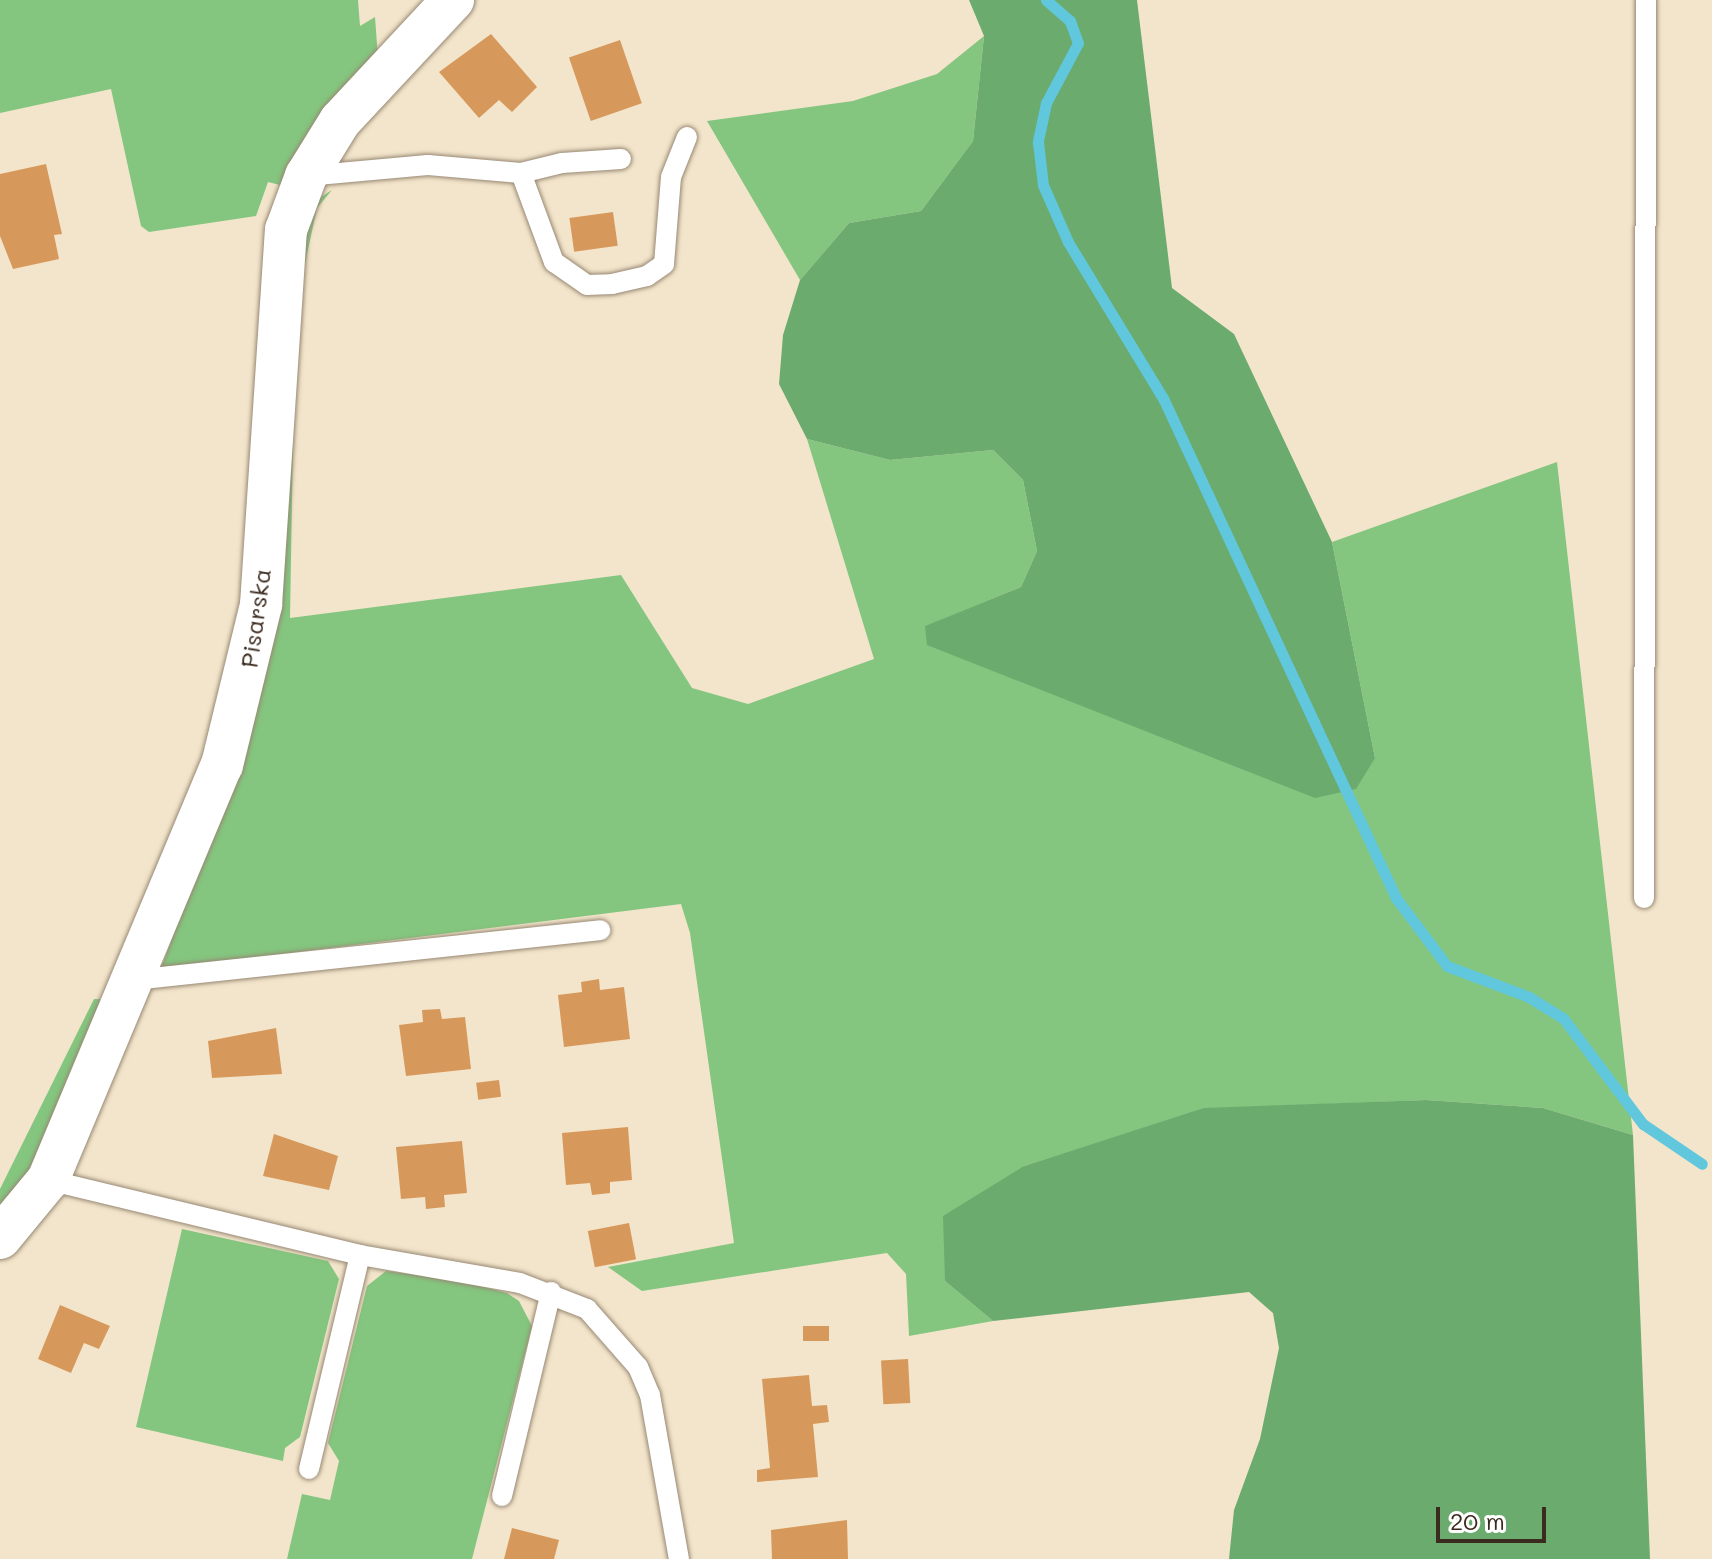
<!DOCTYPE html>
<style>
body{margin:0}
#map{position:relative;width:1712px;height:1559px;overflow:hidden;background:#f3e5cb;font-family:Mali,sans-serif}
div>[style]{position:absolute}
.green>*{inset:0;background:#84c67f}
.forest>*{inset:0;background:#6bab6e}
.stream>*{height:11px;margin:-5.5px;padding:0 5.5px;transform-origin:5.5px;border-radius:5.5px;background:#60c7dd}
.building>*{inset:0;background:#d7995b;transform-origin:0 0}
.roads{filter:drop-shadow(0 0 2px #978874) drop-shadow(0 0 2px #978874)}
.service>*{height:20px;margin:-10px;padding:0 10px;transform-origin:10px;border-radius:10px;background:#fff}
.minor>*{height:42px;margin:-21px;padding:0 21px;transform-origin:21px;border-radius:21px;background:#fff}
span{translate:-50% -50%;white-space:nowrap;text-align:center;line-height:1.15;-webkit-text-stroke:7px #fff;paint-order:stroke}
.street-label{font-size:24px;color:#3b2a1e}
.scale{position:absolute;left:1436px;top:1507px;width:110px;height:36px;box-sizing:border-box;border:4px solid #3b2a1e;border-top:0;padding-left:10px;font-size:24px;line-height:28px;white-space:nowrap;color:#3b2a1e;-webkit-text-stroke:6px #fff;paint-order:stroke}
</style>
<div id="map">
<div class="green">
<i style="clip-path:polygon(0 0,358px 0,360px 26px,375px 17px,378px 58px,288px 187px,268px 182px,256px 216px,149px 232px,141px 226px,111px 89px,0 113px)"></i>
<i style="clip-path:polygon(984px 36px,973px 141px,921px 211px,849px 223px,800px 280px,707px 121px,853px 101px,937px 74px)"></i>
<i style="clip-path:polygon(332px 190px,317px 208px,303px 273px,294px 381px,290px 618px,621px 575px,692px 688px,748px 704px,874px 659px,807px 439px,890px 460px,993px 450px,1023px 480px,1037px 551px,1021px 587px,926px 626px,1375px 758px,1332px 542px,1557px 462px,1633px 1135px,1543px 1108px,1426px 1100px,1204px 1109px,1024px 1166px,945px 1281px,993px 1321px,909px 1336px,906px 1274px,887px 1253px,642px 1291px,608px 1267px,734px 1243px,690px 933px,681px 904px,161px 969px,233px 768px,290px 289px,316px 200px)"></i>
<i style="clip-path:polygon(94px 999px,110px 999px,32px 1176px,0 1211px,0 1189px)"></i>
<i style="clip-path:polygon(182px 1229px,328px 1261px,339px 1279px,300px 1437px,285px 1448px,283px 1461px,136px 1427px)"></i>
<i style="clip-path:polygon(386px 1271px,457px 1280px,507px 1293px,519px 1301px,532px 1326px,472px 1559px,287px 1559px,302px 1494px,330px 1500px,339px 1461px,328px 1443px,367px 1286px)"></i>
</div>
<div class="forest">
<i style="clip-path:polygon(969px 0,1137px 0,1172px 288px,1234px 334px,1332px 542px,1375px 758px,1356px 789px,1315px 798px,927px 645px,925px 626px,1021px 587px,1037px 551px,1023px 480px,993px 450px,890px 460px,807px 439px,779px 384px,783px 335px,800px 280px,849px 223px,921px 211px,973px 141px,984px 36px)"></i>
<i style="clip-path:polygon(1426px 1100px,1543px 1108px,1633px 1135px,1650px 1559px,1229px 1559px,1234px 1510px,1260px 1439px,1279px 1348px,1273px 1313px,1249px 1292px,993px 1321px,945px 1281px,943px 1216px,1024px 1166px,1204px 1108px)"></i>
</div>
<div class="stream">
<i style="left:1046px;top:0;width:32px;rotate:41deg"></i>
<i style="left:1070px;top:21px;width:23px;rotate:70deg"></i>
<i style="left:1078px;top:43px;width:68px;rotate:118.1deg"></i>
<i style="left:1046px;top:103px;width:40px;rotate:102deg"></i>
<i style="left:1038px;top:142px;width:43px;rotate:83.4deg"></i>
<i style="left:1043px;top:185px;width:62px;rotate:66.3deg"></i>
<i style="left:1068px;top:242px;width:183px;rotate:58.7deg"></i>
<i style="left:1163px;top:398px;width:552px;rotate:65.01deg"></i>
<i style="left:1396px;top:898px;width:85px;rotate:53.1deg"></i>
<i style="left:1447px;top:966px;width:88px;rotate:20.7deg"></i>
<i style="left:1529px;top:997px;width:40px;rotate:32deg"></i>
<i style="left:1563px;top:1018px;width:133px;rotate:53deg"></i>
<i style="left:1643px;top:1124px;width:71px;rotate:34.1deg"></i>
</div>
<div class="building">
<i style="clip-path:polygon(491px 34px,537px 87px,512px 112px,499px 100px,479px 118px,439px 72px)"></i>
<i style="left:620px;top:40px;width:67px;height:54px;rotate:71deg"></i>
<i style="clip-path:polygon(46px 164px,62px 234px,54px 235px,59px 259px,13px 269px,0 236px,0 174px)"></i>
<i style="left:613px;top:212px;width:34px;height:44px;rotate:82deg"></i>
<i style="clip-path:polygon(599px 979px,600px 990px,624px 987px,630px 1039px,564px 1047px,558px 995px,582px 992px,581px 982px)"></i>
<i style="clip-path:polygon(440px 1009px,442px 1019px,465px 1017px,471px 1069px,406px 1076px,399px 1025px,423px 1022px,422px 1010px)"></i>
<i style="clip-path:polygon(276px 1028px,282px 1074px,212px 1078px,208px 1041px)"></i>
<i style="left:499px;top:1080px;width:17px;height:23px;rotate:83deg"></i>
<i style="clip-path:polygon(628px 1127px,632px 1180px,610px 1182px,610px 1193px,592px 1195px,590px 1183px,566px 1185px,562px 1133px)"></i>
<i style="clip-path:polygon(274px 1134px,338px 1156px,329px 1190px,263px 1176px)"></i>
<i style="clip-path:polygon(462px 1141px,467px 1193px,444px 1195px,445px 1207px,426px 1209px,425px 1197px,401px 1199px,396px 1147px)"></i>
<i style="left:629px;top:1223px;width:37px;height:42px;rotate:79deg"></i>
<i style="clip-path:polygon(60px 1305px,110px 1326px,99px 1349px,84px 1343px,71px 1373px,38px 1359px)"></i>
<i style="left:829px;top:1326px;width:15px;height:26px;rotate:90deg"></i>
<i style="left:908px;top:1359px;width:44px;height:27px;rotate:87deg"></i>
<i style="clip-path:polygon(809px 1375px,812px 1406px,827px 1405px,829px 1422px,813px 1424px,818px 1477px,757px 1482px,757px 1470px,770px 1468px,762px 1379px)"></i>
<i style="clip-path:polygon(847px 1520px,848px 1559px,772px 1559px,771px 1530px)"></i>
<i style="clip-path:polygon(512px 1528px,559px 1540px,554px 1559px,504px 1559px)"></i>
</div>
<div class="roads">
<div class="service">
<i style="left:521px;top:173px;width:42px;rotate:-13.7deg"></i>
<i style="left:562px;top:163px;width:59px;rotate:-3.9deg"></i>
<i style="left:306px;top:176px;width:122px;rotate:-5.2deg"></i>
<i style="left:428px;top:165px;width:93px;rotate:4.9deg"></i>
<i style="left:521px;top:173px;width:95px;rotate:69.7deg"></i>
<i style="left:554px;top:262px;width:40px;rotate:34.9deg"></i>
<i style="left:587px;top:285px;width:25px;rotate:-2deg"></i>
<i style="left:612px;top:284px;width:36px;rotate:-13deg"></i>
<i style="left:647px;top:276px;width:21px;rotate:-35deg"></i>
<i style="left:664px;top:264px;width:87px;rotate:-85.4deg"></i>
<i style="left:671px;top:177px;width:43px;rotate:-68.2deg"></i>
<i style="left:1644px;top:898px;width:898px;rotate:-89.87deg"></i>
<i style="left:134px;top:980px;width:469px;rotate:-6.1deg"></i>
<i style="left:48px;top:1180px;width:321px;rotate:13.5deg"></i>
<i style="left:360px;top:1255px;width:162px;rotate:9.9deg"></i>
<i style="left:520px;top:1283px;width:72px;rotate:21.2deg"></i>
<i style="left:587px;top:1309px;width:77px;rotate:48.7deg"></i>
<i style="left:638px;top:1367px;width:30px;rotate:67deg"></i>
<i style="left:650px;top:1395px;width:167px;rotate:80deg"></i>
<i style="left:309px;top:1469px;width:220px;rotate:-76.6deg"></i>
<i style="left:502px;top:1496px;width:210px;rotate:-76.5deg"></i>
</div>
<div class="minor">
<i style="left:0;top:1238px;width:75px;rotate:-50.4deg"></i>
<i style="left:48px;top:1180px;width:450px;rotate:-67.3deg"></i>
<i style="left:222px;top:765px;width:165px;rotate:-76.3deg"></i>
<i style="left:261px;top:605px;width:376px;rotate:-86.2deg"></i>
<i style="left:286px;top:230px;width:58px;rotate:-69.7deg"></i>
<i style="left:306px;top:176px;width:65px;rotate:-58.3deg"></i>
<i style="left:340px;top:121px;width:166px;rotate:-47deg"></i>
</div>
</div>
<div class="street-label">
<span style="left:255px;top:618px;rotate:-82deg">Pisarska</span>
</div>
<div class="scale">20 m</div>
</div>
